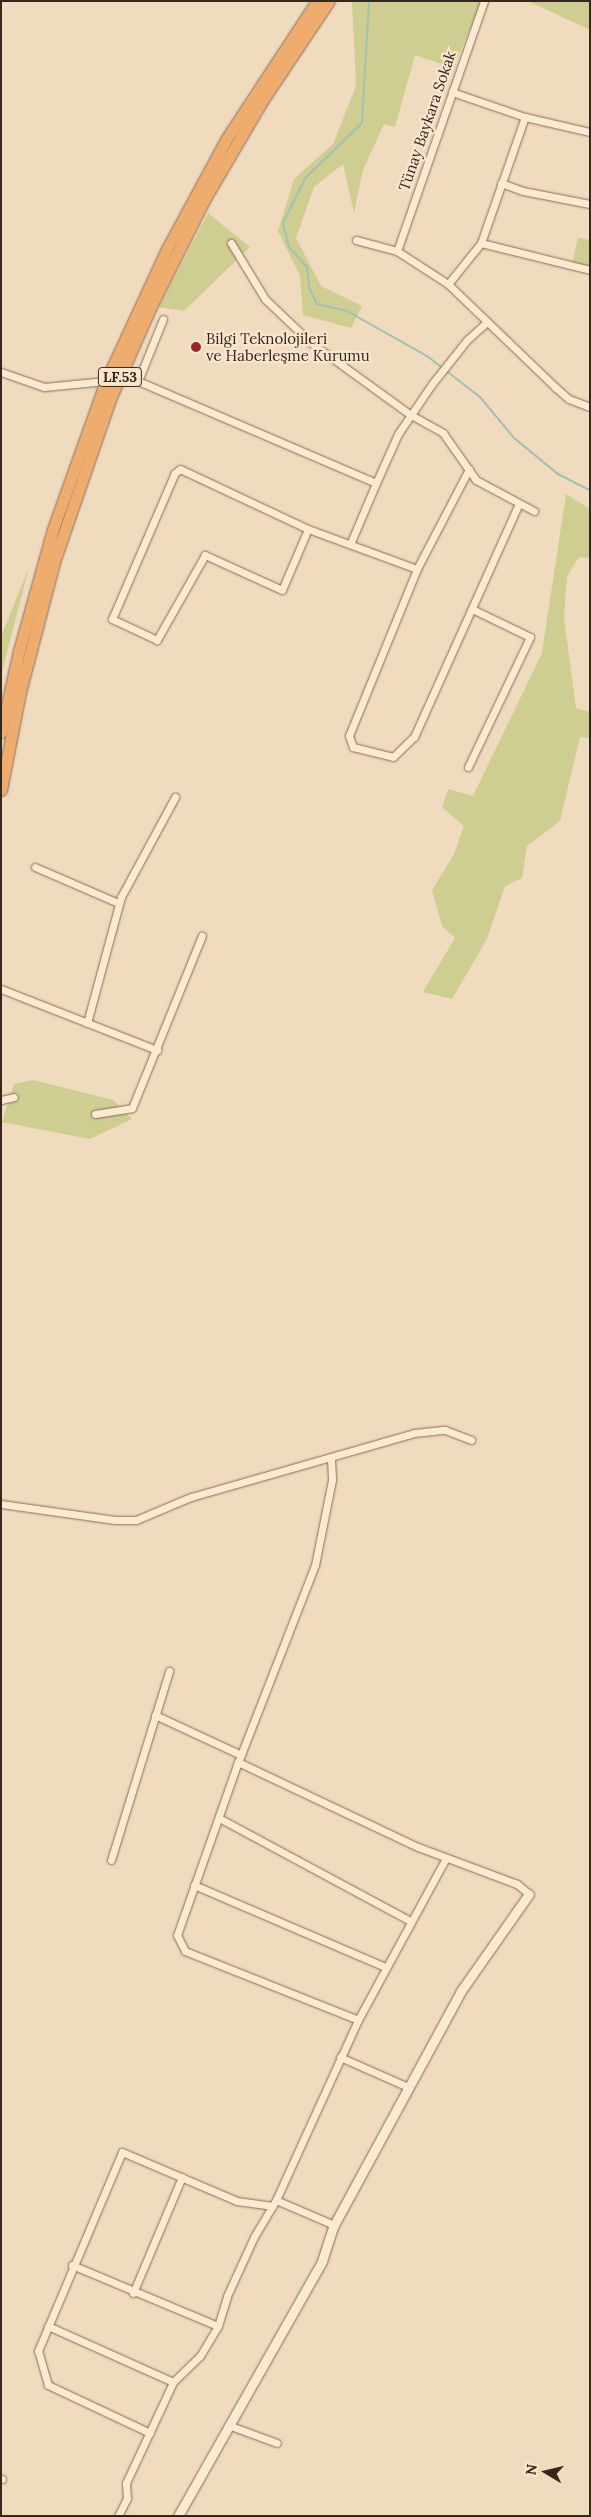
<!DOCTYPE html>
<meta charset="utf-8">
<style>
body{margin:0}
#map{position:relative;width:591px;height:2517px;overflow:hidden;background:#f0dbbe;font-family:Lora,serif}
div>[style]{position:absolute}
.green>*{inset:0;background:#cece92}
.stream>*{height:2px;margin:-1px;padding:0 1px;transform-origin:1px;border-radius:1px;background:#a2c1b4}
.roads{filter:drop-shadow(0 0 1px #896b56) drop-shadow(0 0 1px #896b56)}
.minor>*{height:7px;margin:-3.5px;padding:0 3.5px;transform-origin:3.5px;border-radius:3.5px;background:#faead2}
.tertiary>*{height:9px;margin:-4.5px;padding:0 4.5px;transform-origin:4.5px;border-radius:4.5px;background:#faead2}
.trunk>*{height:11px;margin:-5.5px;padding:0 5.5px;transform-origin:5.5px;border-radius:5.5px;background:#eead6e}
.dots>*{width:14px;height:14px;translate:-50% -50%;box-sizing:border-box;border:2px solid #f7e6ce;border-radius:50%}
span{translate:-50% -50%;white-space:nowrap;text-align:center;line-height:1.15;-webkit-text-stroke:4.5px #f7e6ce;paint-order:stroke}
.shield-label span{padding:1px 4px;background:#f7e6ce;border:1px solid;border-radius:4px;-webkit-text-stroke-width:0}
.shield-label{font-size:14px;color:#38261b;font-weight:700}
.street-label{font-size:15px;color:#38261b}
.poi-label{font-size:15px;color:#38261b}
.left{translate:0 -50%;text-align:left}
.frame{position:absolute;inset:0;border:2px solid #38261b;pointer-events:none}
.north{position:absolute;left:521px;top:2447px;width:50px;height:50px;-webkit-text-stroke:4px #f7e6ce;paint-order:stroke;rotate:279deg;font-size:14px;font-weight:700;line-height:20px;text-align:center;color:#38261b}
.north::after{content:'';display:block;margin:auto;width:18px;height:22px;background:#38261b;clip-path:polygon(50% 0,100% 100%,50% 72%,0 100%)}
</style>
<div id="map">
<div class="green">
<i style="clip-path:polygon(352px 1px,482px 1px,453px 68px,415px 55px,395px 127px,384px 124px,363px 170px,354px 213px,343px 164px,314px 187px,296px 238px,321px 286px,362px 306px,351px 328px,303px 315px,300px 276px,278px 231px,294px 179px,333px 144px,356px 86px)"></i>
<i style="clip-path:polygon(528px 1px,590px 1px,590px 30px)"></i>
<i style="clip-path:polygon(208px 213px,250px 247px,184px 311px,159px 307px)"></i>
<i style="clip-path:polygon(578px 238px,590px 240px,590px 273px,571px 268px)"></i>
<i style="clip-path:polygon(566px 494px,590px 509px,590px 558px,579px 557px,567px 576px,564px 618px,576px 708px,590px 712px,590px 738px,580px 737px,560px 821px,527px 846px,522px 878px,505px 886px,487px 939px,452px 999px,423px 992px,455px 938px,442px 926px,432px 890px,454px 854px,464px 826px,442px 807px,448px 789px,473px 796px,542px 653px)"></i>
<i style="clip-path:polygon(29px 567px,1px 676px,1px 637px)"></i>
<i style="clip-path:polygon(33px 1080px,113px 1100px,132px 1119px,90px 1139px,2px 1122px,14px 1084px)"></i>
</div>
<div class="stream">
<i style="left:369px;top:1px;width:122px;rotate:93.3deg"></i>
<i style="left:362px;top:123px;width:78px;rotate:136deg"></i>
<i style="left:306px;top:177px;width:51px;rotate:116.6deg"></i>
<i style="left:283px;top:223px;width:25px;rotate:76deg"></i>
<i style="left:289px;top:247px;width:27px;rotate:48deg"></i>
<i style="left:307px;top:267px;width:20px;rotate:84deg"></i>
<i style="left:309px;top:287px;width:19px;rotate:65deg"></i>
<i style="left:317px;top:304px;width:31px;rotate:13deg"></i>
<i style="left:347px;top:311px;width:92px;rotate:29.4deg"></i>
<i style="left:427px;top:356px;width:67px;rotate:37.7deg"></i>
<i style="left:480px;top:397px;width:53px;rotate:50.3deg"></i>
<i style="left:514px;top:438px;width:57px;rotate:39.3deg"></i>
<i style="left:558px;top:474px;width:36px;rotate:27deg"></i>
</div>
<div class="roads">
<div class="minor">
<i style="left:452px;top:92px;width:77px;rotate:18.9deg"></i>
<i style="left:525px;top:117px;width:67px;rotate:13deg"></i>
<i style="left:501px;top:183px;width:23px;rotate:20deg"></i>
<i style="left:523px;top:191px;width:68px;rotate:11deg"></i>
<i style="left:356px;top:240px;width:42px;rotate:15deg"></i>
<i style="left:397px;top:251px;width:61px;rotate:32.9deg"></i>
<i style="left:448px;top:284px;width:53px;rotate:-51.2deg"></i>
<i style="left:481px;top:243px;width:133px;rotate:-70.8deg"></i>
<i style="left:231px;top:243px;width:66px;rotate:58.7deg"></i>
<i style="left:265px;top:299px;width:62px;rotate:43.7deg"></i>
<i style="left:310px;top:342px;width:125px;rotate:35.9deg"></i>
<i style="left:411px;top:415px;width:37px;rotate:29deg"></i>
<i style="left:443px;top:433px;width:57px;rotate:54.9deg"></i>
<i style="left:476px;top:480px;width:66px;rotate:28.1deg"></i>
<i style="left:481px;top:243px;width:112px;rotate:13.9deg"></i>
<i style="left:397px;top:251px;width:265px;rotate:-70.8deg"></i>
<i style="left:448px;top:284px;width:149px;rotate:43.9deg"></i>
<i style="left:555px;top:387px;width:18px;rotate:41deg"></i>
<i style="left:569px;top:399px;width:22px;rotate:21deg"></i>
<i style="left:163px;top:319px;width:67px;rotate:112deg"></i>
<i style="left:138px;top:381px;width:259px;rotate:23.2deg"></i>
<i style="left:376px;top:483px;width:54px;rotate:-65.8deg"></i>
<i style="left:398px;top:434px;width:60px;rotate:-55.8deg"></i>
<i style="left:432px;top:384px;width:56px;rotate:-51.5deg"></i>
<i style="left:467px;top:340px;width:27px;rotate:-42deg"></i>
<i style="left:1px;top:372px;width:46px;rotate:19.2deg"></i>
<i style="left:44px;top:387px;width:62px;rotate:-5.5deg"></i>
<i style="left:469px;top:469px;width:113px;rotate:117.5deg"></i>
<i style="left:417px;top:569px;width:180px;rotate:112.2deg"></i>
<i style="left:349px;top:736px;width:12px;rotate:70deg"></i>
<i style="left:353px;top:747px;width:41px;rotate:14deg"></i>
<i style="left:393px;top:757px;width:29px;rotate:-44deg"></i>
<i style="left:414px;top:737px;width:256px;rotate:-65.8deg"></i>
<i style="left:308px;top:529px;width:66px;rotate:113.1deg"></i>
<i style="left:282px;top:590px;width:85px;rotate:-155.6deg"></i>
<i style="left:205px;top:555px;width:98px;rotate:119.5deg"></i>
<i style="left:157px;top:640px;width:50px;rotate:-155deg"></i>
<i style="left:112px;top:619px;width:159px;rotate:-66.7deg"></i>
<i style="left:175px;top:473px;width:6px;rotate:-39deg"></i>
<i style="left:180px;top:469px;width:141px;rotate:25.1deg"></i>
<i style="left:308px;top:529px;width:116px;rotate:20.2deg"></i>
<i style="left:351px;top:542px;width:64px;rotate:-67deg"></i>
<i style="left:468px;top:767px;width:144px;rotate:-64.5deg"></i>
<i style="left:530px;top:637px;width:64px;rotate:-154.2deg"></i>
<i style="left:35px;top:867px;width:90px;rotate:23.4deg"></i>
<i style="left:1px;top:989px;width:168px;rotate:21.4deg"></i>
<i style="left:87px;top:1023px;width:131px;rotate:-74.9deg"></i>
<i style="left:121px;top:897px;width:114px;rotate:-61.6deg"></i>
<i style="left:1px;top:1100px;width:13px;rotate:-13deg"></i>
<i style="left:95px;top:1114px;width:37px;rotate:-9deg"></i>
<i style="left:132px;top:1108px;width:186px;rotate:-67.9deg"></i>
<i style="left:331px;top:1459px;width:21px;rotate:87deg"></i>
<i style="left:332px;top:1480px;width:87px;rotate:101.3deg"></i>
<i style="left:315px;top:1565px;width:212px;rotate:111.3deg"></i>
<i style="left:238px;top:1762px;width:183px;rotate:109.4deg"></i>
<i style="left:177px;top:1935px;width:18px;rotate:63deg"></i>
<i style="left:185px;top:1951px;width:186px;rotate:21.7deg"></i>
<i style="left:1px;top:1504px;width:115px;rotate:8deg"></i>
<i style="left:115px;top:1520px;width:21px"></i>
<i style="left:136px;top:1520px;width:60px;rotate:-22.7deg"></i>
<i style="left:191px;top:1497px;width:232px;rotate:-16deg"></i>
<i style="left:414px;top:1433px;width:31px;rotate:-6deg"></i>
<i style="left:445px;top:1430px;width:28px;rotate:21deg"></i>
<i style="left:155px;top:1715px;width:95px;rotate:24.9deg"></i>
<i style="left:238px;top:1762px;width:199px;rotate:25.3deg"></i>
<i style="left:418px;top:1847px;width:106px;rotate:20.5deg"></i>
<i style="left:517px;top:1884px;width:16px;rotate:40deg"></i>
<i style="left:219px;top:1818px;width:217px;rotate:28.3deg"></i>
<i style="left:111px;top:1860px;width:198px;rotate:-72.9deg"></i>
<i style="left:194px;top:1885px;width:208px;rotate:23.2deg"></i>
<i style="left:340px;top:2057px;width:74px;rotate:23.8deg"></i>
<i style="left:276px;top:2200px;width:63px;rotate:23.3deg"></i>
<i style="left:72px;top:2265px;width:158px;rotate:22.7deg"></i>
<i style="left:133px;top:2293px;width:126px;rotate:-67.1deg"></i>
<i style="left:48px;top:2326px;width:137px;rotate:24.1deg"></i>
<i style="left:228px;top:2425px;width:52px;rotate:20.2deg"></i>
<i style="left:150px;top:2433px;width:113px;rotate:-154.8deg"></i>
<i style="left:48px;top:2385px;width:35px;rotate:-106deg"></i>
<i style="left:38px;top:2351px;width:216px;rotate:-67.1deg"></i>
<i style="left:122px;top:2152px;width:125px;rotate:23.1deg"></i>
<i style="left:237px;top:2201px;width:36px;rotate:8deg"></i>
<i style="left:1px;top:2479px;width:1px"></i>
<i style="left:118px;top:2516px;width:20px;rotate:-63deg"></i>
<i style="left:127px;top:2498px;width:15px;rotate:-94deg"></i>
<i style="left:126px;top:2483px;width:111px;rotate:-65deg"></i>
<i style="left:173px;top:2382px;width:37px;rotate:-44deg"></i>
<i style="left:200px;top:2356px;width:35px;rotate:-59deg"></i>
<i style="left:218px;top:2326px;width:31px;rotate:-73deg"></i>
<i style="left:227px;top:2296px;width:65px;rotate:-65.4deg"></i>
<i style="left:254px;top:2237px;width:43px;rotate:-59.3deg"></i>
<i style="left:276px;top:2200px;width:198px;rotate:-65.5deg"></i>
<i style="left:358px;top:2020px;width:184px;rotate:-61.5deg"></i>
</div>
<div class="tertiary">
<i style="left:178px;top:2516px;width:293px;rotate:-60.5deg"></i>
<i style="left:322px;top:2261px;width:38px;rotate:-72deg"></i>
<i style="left:334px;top:2225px;width:266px;rotate:-61.5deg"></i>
<i style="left:461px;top:1991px;width:118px;rotate:-55deg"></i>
</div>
<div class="trunk">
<i style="left:1px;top:732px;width:83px;rotate:-77.5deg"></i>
<i style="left:19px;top:651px;width:127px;rotate:-74.4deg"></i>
<i style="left:53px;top:529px;width:157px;rotate:-70.3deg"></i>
<i style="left:106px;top:381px;width:145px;rotate:-65.2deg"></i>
<i style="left:167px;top:249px;width:126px;rotate:-61.6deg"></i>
<i style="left:227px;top:138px;width:164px;rotate:-56.7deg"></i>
<i style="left:1px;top:790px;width:100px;rotate:-79deg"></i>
<i style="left:20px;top:692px;width:134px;rotate:-75.3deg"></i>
<i style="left:54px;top:562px;width:172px;rotate:-71deg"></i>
<i style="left:110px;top:399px;width:102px;rotate:-66.2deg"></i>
<i style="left:151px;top:306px;width:119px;rotate:-63.4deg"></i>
<i style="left:204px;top:200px;width:115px;rotate:-59.6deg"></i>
<i style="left:262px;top:101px;width:120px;rotate:-56.2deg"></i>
</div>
</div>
<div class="dots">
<i style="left:196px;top:347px;background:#9b2332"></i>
</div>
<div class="shield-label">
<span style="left:120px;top:377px">LF.53</span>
</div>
<div class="street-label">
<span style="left:427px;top:121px;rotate:-71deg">Tünay Baykara Sokak</span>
</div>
<div class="poi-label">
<span class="left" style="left:206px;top:347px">Bilgi Teknolojileri<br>ve Haberleşme Kurumu</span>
</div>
<div class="frame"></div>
<div class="north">N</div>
</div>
